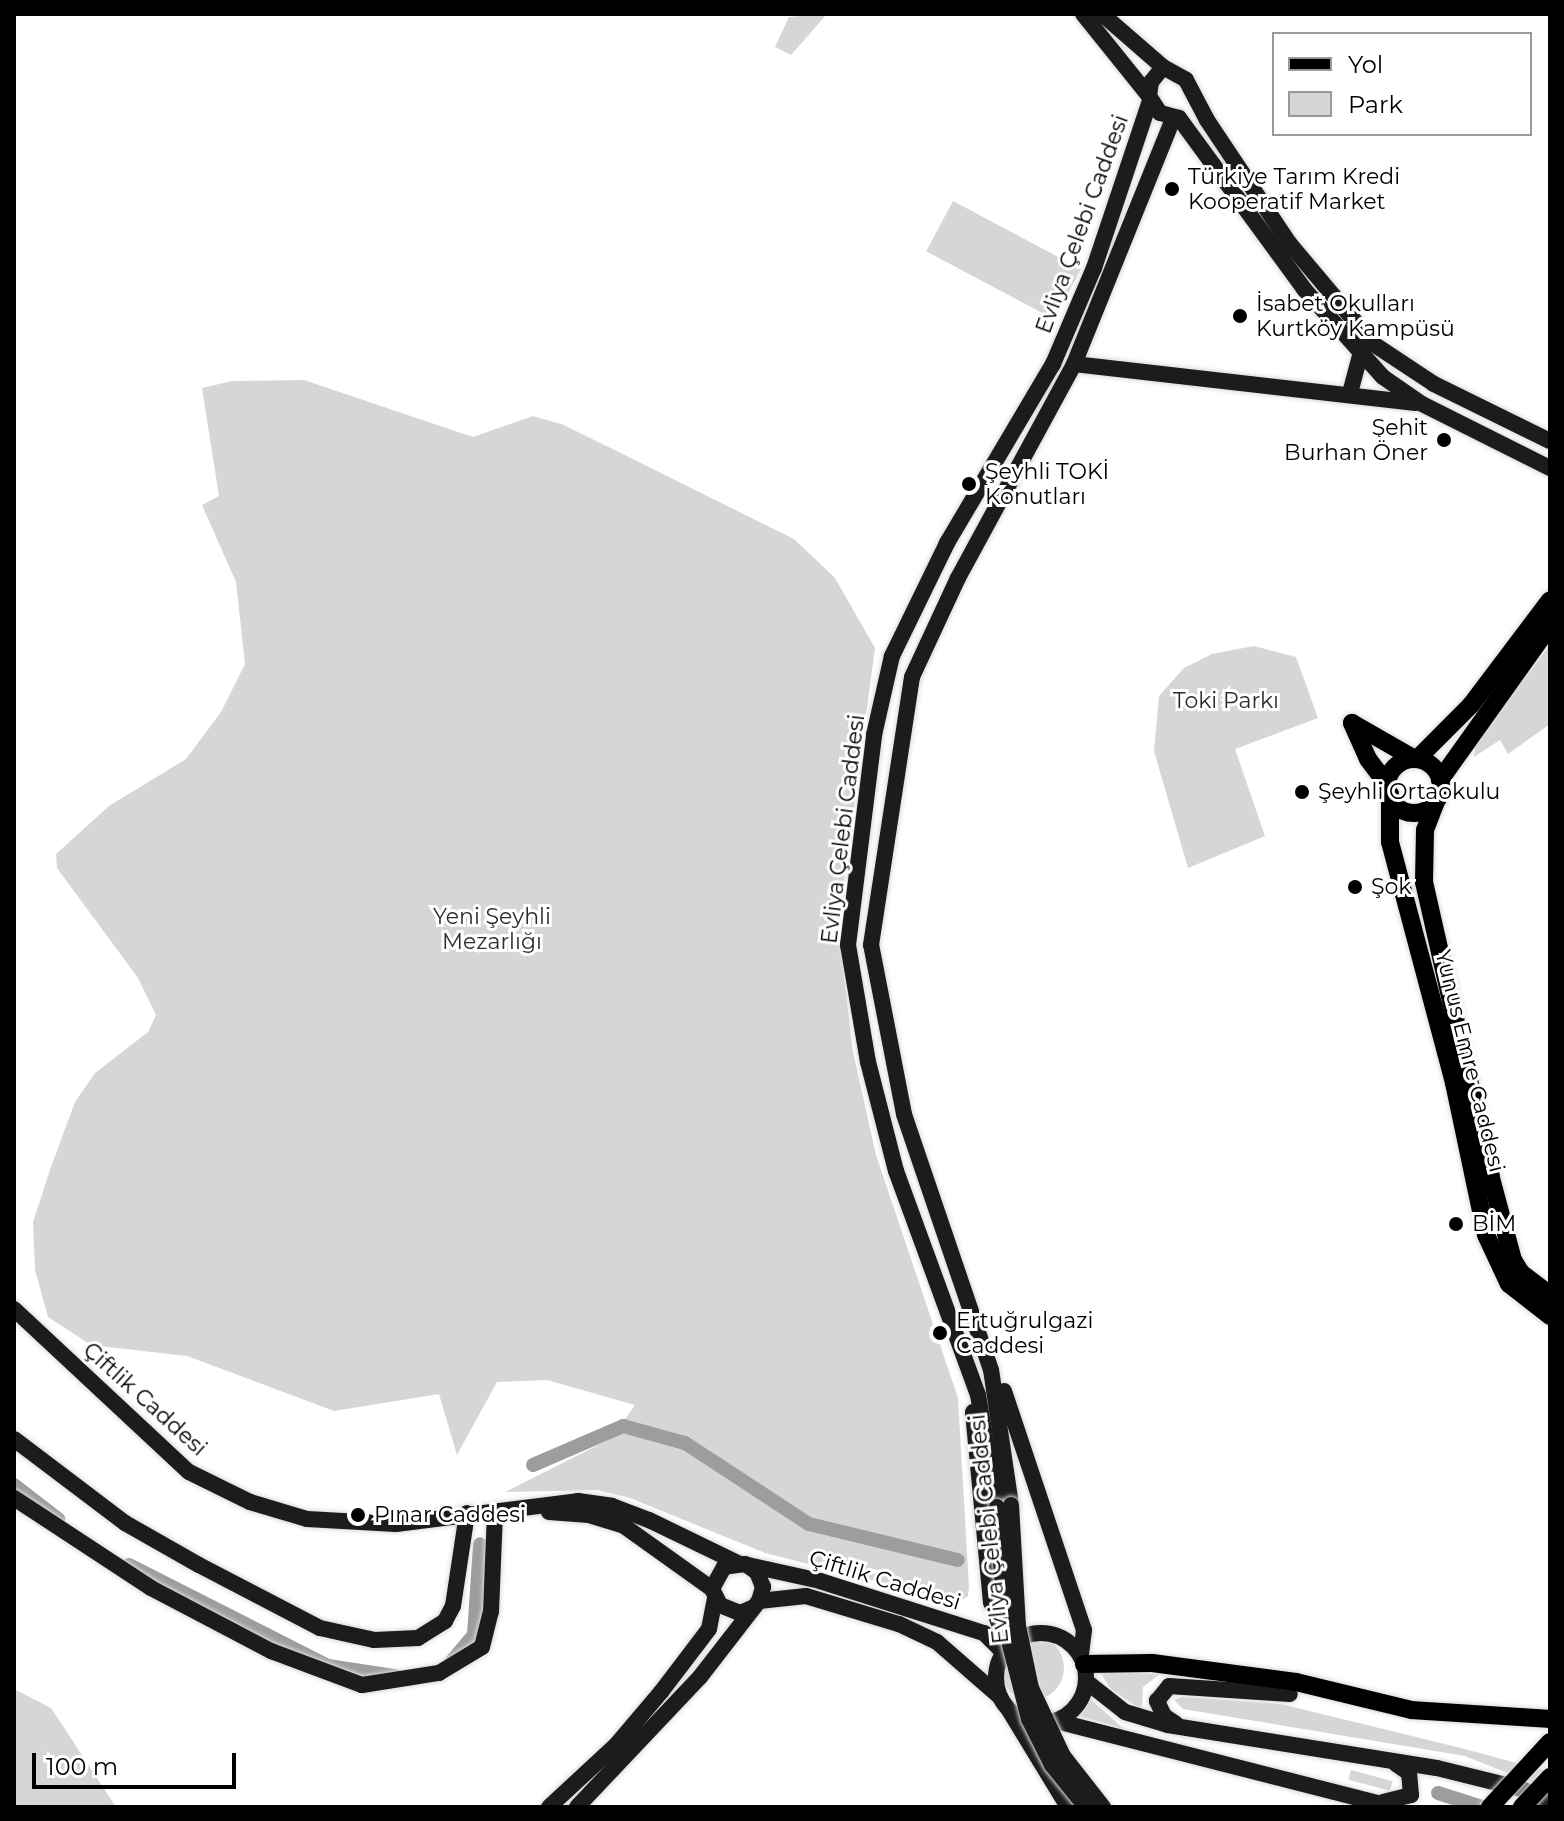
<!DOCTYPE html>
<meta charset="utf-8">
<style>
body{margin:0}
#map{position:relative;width:1564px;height:1821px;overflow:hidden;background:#fff;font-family:Montserrat,sans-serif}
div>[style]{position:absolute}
.green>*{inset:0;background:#d6d6d6;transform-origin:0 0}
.round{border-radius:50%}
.canal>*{height:14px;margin:-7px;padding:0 7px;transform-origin:7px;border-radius:7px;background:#9d9d9d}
.roads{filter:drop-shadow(0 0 2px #dbdbdb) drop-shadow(0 0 2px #dbdbdb)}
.secondary>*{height:16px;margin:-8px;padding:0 8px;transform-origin:8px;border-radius:8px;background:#1c1c1c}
.secondary>.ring{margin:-8px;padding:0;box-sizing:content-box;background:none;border:16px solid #1c1c1c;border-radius:50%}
.primary>*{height:18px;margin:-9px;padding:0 9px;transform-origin:9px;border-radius:9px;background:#000}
.primary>.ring{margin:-9px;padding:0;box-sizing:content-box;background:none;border:18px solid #000;border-radius:50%}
.bridges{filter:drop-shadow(0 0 2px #dbdbdb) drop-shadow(0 0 2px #dbdbdb)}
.secondary-bridge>*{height:16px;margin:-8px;padding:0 8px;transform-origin:8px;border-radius:8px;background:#1c1c1c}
.primary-bridge>*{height:18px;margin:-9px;padding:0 9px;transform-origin:9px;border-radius:9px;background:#000}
.dots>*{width:22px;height:22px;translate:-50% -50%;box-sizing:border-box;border:4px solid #fff;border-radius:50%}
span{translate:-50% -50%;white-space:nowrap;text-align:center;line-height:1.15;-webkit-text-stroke:6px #fff;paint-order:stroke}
.poi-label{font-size:22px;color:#000}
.left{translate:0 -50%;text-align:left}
.right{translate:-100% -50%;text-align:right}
.street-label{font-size:22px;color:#000}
.park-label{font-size:22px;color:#2d2d2d}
.frame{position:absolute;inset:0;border:16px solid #000;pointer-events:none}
.legend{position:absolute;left:1272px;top:32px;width:260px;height:104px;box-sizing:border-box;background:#fff;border:2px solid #999;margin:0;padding:10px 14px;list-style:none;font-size:24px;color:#000}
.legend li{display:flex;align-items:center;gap:16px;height:40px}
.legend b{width:40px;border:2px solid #999}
.scale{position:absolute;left:32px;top:1753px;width:204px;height:36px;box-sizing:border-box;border:4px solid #000;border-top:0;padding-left:10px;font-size:24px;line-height:28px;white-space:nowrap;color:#000;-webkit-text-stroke:6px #fff;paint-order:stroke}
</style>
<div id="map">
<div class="green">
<i style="clip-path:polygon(827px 14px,791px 55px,775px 47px,789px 17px)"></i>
<i style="left:953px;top:201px;width:145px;height:57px;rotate:28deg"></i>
<i style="clip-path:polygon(304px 380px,473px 437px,533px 416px,564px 425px,794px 539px,835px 578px,875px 648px,838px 925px,853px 1052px,876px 1155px,958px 1398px,969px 1587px,968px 1596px,958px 1602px,765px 1553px,630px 1498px,597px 1490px,505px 1492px,612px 1438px,635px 1405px,547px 1380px,497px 1382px,457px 1455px,439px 1394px,334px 1411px,187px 1356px,91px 1345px,48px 1317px,35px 1270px,33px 1222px,51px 1167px,75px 1102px,95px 1073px,148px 1032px,156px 1015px,138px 978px,57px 868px,56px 854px,109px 806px,186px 759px,221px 712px,245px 664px,236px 582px,202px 505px,219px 496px,202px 388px,232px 381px)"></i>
<i style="clip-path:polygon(1550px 645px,1550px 724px,1508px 754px,1500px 740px,1474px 757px,1476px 741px)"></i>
<i style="clip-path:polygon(1254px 646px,1296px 657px,1318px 718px,1235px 749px,1265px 836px,1188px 868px,1154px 751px,1159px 696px,1184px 668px,1212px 654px)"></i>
<i class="round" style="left:1000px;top:1636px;width:64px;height:64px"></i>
<i style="clip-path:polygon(1100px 1672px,1160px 1674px,1143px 1687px,1142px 1710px,1111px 1689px)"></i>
<i style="clip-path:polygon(14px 1689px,51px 1708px,116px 1807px,14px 1807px)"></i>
<i style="clip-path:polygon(1088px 1697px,1124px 1729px,1076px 1715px)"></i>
<i style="clip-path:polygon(1182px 1697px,1281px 1704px,1461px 1748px,1550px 1772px,1550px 1790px,1465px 1756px,1183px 1709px,1174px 1700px)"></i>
<i style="left:1351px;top:1770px;width:43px;height:10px;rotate:15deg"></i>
</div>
<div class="canal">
<i style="left:533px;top:1465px;width:98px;rotate:-23.4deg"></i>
<i style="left:623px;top:1426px;width:64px;rotate:15.3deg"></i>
<i style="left:685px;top:1443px;width:148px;rotate:33.2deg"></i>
<i style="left:809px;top:1524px;width:153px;rotate:13.6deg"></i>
<i style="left:14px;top:1485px;width:56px;rotate:37.7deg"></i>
<i style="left:129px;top:1565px;width:223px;rotate:26.9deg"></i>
<i style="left:328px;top:1666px;width:68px;rotate:8.5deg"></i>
<i style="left:452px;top:1661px;width:34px;rotate:-50deg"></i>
<i style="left:474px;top:1635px;width:91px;rotate:-86.2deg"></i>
<i style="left:1438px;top:1793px;width:46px;rotate:17.7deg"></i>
</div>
<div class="roads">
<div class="secondary">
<i style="left:1083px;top:14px;width:105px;rotate:51.2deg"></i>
<i style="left:1102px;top:14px;width:81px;rotate:41deg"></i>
<i style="left:1179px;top:118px;width:20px;rotate:-165deg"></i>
<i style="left:1160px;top:113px;width:20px;rotate:-123deg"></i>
<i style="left:1149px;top:96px;width:14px;rotate:-82deg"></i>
<i style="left:1151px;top:82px;width:19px;rotate:-51deg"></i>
<i style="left:1163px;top:67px;width:26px;rotate:29deg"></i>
<i style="left:1186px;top:80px;width:45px;rotate:62.3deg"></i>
<i style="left:1207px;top:120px;width:148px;rotate:56.3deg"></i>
<i style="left:1289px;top:243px;width:133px;rotate:49.9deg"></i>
<i style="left:1375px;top:345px;width:71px;rotate:33.5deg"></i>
<i style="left:1434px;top:384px;width:129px;rotate:26.2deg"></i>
<i style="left:1179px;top:118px;width:212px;rotate:53.8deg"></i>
<i style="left:1304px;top:289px;width:118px;rotate:48.1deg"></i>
<i style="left:1383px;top:377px;width:47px;rotate:34.7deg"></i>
<i style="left:1422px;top:404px;width:143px;rotate:26.6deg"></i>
<i style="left:1074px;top:364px;width:344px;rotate:6.5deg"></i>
<i style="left:1350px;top:393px;width:39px;rotate:-75deg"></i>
<i style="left:14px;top:1309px;width:239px;rotate:43deg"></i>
<i style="left:189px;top:1472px;width:68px;rotate:26.2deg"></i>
<i style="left:250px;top:1502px;width:59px;rotate:16.6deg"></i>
<i style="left:307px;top:1519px;width:89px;rotate:3.2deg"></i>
<i style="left:396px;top:1524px;width:183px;rotate:-7.2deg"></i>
<i style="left:578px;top:1501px;width:34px;rotate:8deg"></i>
<i style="left:612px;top:1506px;width:40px;rotate:21deg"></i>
<i style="left:649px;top:1520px;width:99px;rotate:25.8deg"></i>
<i style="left:1004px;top:1391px;width:252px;rotate:71.5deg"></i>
<i style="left:1084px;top:1630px;width:26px;rotate:97deg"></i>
<i style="left:973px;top:1412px;width:191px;rotate:84.6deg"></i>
<i style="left:991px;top:1602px;width:46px;rotate:69.6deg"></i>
<i style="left:14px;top:1439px;width:139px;rotate:37.1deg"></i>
<i style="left:125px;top:1523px;width:85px;rotate:29.6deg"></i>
<i style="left:199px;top:1565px;width:136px;rotate:27.5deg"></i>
<i style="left:320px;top:1628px;width:55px;rotate:12.5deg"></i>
<i style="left:374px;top:1640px;width:44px;rotate:-2.6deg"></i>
<i style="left:418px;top:1638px;width:32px;rotate:-32deg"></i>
<i style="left:445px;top:1621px;width:17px;rotate:-62deg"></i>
<i style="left:453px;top:1606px;width:94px;rotate:-81.4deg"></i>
<i style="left:14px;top:1498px;width:164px;rotate:33.3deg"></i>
<i style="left:151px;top:1588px;width:136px;rotate:27.7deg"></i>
<i style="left:271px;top:1651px;width:97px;rotate:20.5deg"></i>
<i style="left:362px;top:1685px;width:78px;rotate:-8.9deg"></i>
<i style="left:439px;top:1673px;width:50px;rotate:-31.2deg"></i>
<i style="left:482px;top:1647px;width:36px;rotate:-76deg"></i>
<i style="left:491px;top:1612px;width:101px;rotate:-87.7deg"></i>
<i style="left:1011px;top:1505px;width:136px;rotate:-98.4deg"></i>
<i style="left:991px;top:1370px;width:270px;rotate:-108.8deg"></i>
<i style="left:904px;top:1114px;width:172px;rotate:-101deg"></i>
<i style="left:871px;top:945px;width:271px;rotate:-81.3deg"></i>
<i style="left:912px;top:677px;width:109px;rotate:-65.1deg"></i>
<i style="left:958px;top:578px;width:243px;rotate:-61.5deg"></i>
<i style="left:1074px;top:364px;width:264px;rotate:-68deg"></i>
<i style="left:997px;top:1507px;width:114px;rotate:-99.6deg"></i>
<i style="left:978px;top:1395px;width:239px;rotate:-110.1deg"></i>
<i style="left:896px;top:1171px;width:113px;rotate:-104.4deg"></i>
<i style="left:868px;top:1062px;width:119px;rotate:-99.7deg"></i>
<i style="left:848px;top:945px;width:212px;rotate:-82.9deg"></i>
<i style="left:874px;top:735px;width:81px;rotate:-77.2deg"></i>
<i style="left:892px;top:656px;width:126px;rotate:-64deg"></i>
<i style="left:947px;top:543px;width:208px;rotate:-59.4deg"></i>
<i style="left:1053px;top:364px;width:104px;rotate:-66.9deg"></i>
<i style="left:1094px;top:268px;width:176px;rotate:-71.5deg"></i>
<i style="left:549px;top:1512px;width:40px;rotate:4.3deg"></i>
<i style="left:589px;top:1515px;width:37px;rotate:17deg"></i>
<i style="left:624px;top:1526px;width:108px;rotate:35.6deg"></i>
<i style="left:748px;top:1565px;width:74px;rotate:12.5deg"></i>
<i style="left:820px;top:1581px;width:172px;rotate:17.6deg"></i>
<i style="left:984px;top:1633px;width:28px;rotate:45deg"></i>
<i style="left:759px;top:1601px;width:47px;rotate:-6.1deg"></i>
<i style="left:806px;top:1596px;width:97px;rotate:16.8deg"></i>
<i style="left:899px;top:1624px;width:42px;rotate:25.3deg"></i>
<i style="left:937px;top:1642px;width:84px;rotate:41.1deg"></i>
<i class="ring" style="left:996px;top:1633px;width:74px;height:74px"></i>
<i style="left:1087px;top:1682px;width:48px;rotate:38.3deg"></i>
<i style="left:1125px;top:1712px;width:45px;rotate:16.8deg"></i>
<i style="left:1168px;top:1725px;width:272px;rotate:9.1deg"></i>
<i style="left:1437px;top:1768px;width:88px;rotate:13.9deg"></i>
<i style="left:1522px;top:1789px;width:31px;rotate:27deg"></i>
<i style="left:1009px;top:1710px;width:114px;rotate:58.7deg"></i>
<i style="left:1056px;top:1721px;width:349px;rotate:14.3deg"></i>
<i style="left:1176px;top:1724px;width:14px;rotate:-146deg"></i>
<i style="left:1164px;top:1716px;width:17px;rotate:-115deg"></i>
<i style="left:1157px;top:1701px;width:19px;rotate:-51deg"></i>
<i style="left:1169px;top:1686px;width:121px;rotate:3.8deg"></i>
<i style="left:1383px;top:1802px;width:29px;rotate:-14deg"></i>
<i style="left:1411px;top:1795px;width:22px;rotate:-95deg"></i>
<i style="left:1409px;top:1773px;width:16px;rotate:-145deg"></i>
<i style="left:549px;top:1807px;width:93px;rotate:-42.8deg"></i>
<i style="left:617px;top:1744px;width:68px;rotate:-49.8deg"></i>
<i style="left:661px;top:1692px;width:79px;rotate:-52.7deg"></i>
<i style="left:709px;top:1629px;width:31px;rotate:-79deg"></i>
<i style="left:577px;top:1807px;width:179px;rotate:-46.6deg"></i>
<i style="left:700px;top:1677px;width:96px;rotate:-52.2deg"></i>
<i style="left:759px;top:1601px;width:15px;rotate:-74deg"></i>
<i style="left:763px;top:1587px;width:16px;rotate:-112deg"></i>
<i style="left:757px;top:1572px;width:14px;rotate:-146deg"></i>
<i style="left:745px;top:1564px;width:21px;rotate:172deg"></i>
<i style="left:724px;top:1567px;width:25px;rotate:119deg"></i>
<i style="left:712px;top:1589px;width:18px;rotate:63deg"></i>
<i style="left:720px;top:1605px;width:22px;rotate:22deg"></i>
<i style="left:740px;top:1613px;width:15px;rotate:-23deg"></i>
</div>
<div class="primary">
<i style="left:1352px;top:723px;width:39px;rotate:66deg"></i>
<i style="left:1368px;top:759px;width:31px;rotate:53deg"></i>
<i style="left:1352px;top:723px;width:70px;rotate:29.8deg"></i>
<i style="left:1418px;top:758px;width:75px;rotate:-45deg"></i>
<i style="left:1471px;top:705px;width:131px;rotate:-53deg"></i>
<i class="ring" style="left:1387px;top:759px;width:36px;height:36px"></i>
<i style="left:1440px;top:780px;width:189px;rotate:-54.5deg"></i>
<i style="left:1390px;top:794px;width:48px;rotate:90deg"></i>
<i style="left:1390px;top:842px;width:249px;rotate:75.1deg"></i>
<i style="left:1454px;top:1083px;width:155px;rotate:78.1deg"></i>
<i style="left:1486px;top:1235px;width:54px;rotate:64.9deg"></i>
<i style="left:1509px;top:1284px;width:52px;rotate:38deg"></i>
<i style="left:1435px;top:804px;width:28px;rotate:111deg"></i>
<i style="left:1425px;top:830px;width:52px;rotate:91.1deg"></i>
<i style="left:1424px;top:882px;width:303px;rotate:77.2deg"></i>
<i style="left:1491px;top:1178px;width:85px;rotate:75deg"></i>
<i style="left:1513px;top:1260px;width:15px;rotate:58deg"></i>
<i style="left:1521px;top:1273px;width:36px;rotate:37deg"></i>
<i style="left:1084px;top:1664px;width:68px;rotate:-0.8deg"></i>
<i style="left:1152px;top:1663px;width:145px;rotate:7.5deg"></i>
<i style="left:1296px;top:1682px;width:119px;rotate:13.6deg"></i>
<i style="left:1412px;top:1710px;width:138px;rotate:3.7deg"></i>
</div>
</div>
<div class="bridges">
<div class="secondary-bridge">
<i style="left:1011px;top:1505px;width:121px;rotate:86.7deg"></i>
<i style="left:1018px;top:1626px;width:63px;rotate:78.2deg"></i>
<i style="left:1031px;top:1688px;width:75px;rotate:64.8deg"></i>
<i style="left:1063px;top:1756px;width:65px;rotate:51.9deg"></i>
<i style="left:997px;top:1507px;width:122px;rotate:85.8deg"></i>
<i style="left:1006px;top:1629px;width:93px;rotate:75.7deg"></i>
<i style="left:1029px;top:1719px;width:51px;rotate:63.4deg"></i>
<i style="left:1052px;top:1765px;width:54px;rotate:51deg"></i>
</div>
<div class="primary-bridge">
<i style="left:1490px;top:1807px;width:88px;rotate:-47.3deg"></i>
<i style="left:1522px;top:1807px;width:41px;rotate:-47deg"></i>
</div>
</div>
<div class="dots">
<i style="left:1172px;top:189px;background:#000"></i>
<i style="left:1240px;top:316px;background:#000"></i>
<i style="left:1444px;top:440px;background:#000"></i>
<i style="left:969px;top:484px;background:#000"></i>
<i style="left:1302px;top:792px;background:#000"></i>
<i style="left:1355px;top:887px;background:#000"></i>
<i style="left:1456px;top:1224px;background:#000"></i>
<i style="left:940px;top:1333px;background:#000"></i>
<i style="left:358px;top:1515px;background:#000"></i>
</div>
<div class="poi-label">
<span class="left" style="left:1188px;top:189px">Türkiye Tarım Kredi<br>Kooperatif Market</span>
<span class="left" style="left:1256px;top:316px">İsabet Okulları<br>Kurtköy Kampüsü</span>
<span class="right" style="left:1428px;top:440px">Şehit<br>Burhan Öner</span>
<span class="left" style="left:985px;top:484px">Şeyhli TOKİ<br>Konutları</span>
<span class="left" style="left:1318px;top:792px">Şeyhli Ortaokulu</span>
<span class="left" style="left:1371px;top:887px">Şok</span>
<span class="left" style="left:1472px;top:1224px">BİM</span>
<span class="left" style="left:956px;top:1333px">Ertuğrulgazi<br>Caddesi</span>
<span class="left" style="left:374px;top:1515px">Pınar Caddesi</span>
</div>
<div class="street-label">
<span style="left:1082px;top:224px;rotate:-70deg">Evliya Çelebi Caddesi</span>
<span style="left:843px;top:829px;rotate:-83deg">Evliya Çelebi Caddesi</span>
<span style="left:1470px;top:1061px;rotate:76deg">Yunus Emre Caddesi</span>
<span style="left:145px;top:1399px;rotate:42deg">Çiftlik Caddesi</span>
<span style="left:989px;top:1529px;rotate:-96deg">Evliya Çelebi Caddesi</span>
<span style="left:885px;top:1580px;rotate:17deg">Çiftlik Caddesi</span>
</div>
<div class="park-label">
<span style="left:1226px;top:701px">Toki Parkı</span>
<span style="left:492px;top:929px">Yeni Şeyhli<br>Mezarlığı</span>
</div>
<div class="frame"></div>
<ul class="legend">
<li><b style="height:10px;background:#000"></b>Yol</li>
<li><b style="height:22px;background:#d6d6d6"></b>Park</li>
</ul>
<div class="scale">100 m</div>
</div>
